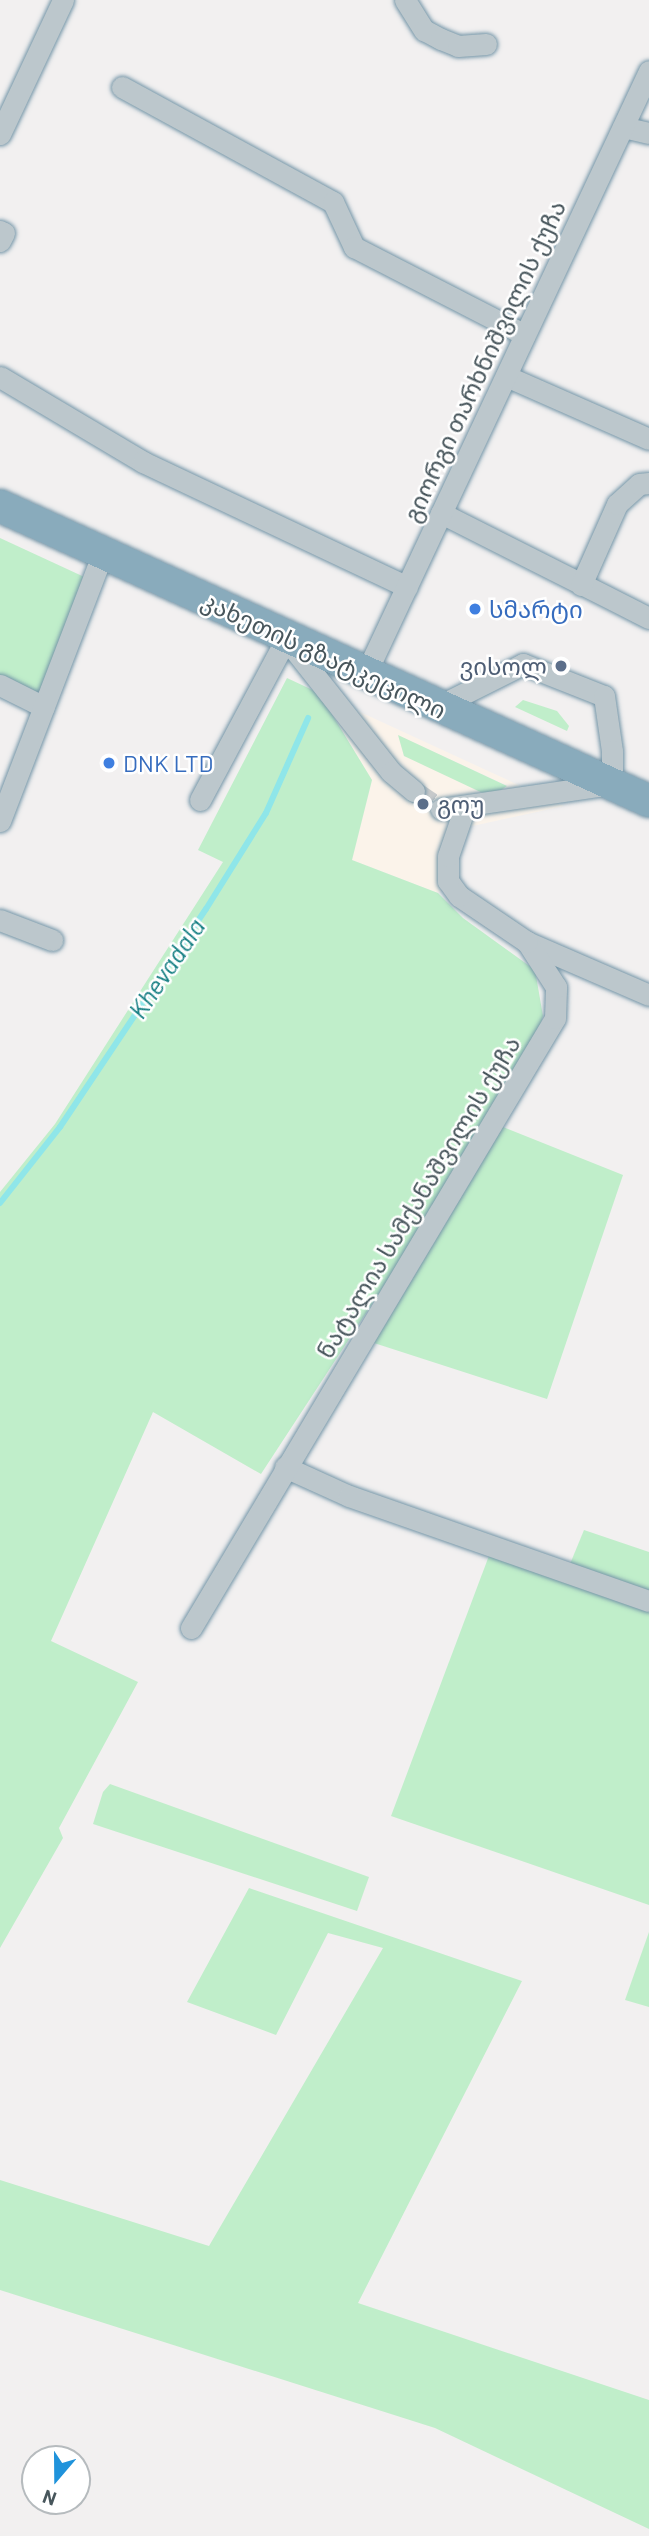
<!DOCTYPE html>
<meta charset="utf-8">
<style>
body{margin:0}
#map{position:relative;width:649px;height:2536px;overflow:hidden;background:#f2f0f0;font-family:Barlow,"Noto Sans Georgian",sans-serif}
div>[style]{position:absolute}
.commercial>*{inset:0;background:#fbf3ea}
.green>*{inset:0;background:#c0eeca}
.stream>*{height:6px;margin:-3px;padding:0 3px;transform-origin:3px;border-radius:3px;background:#8fe6e9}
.minor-tunnel>*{height:21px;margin-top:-10.5px;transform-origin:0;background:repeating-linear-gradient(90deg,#c8cacb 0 21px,transparent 0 31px)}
.roads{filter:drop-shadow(0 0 2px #7596a8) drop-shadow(0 0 2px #7596a8)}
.minor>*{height:21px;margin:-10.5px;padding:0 10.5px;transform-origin:10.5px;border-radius:10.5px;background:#bcc7cc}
.highway>*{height:32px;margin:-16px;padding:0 16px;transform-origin:16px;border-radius:16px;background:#89abbc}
.dots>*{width:19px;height:19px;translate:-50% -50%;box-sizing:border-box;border:4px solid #fff;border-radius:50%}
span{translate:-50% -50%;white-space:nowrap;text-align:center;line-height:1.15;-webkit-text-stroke:5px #fff;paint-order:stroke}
.street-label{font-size:24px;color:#48565c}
.shop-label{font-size:24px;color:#366cbe}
.left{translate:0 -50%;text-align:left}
.service-label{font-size:24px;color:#4e5e75}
.right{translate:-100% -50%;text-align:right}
.water-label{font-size:26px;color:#127d81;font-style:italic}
.north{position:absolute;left:21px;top:2445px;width:70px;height:70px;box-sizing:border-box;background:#fff;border:2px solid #b6bbbe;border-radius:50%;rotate:200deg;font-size:19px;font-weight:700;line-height:28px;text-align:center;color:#48565c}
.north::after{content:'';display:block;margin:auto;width:24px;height:32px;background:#2093db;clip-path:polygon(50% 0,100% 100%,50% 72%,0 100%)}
</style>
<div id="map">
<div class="commercial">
<i style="clip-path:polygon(evenodd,319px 693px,564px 806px,468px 827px,458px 857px,460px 880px,438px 893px,352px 860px,372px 780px,319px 693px,399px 736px,506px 785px,506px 786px,404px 756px,399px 736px)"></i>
</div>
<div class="green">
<i style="clip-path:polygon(0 538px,93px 581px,44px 707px,0 685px)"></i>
<i style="clip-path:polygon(287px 678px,319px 693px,372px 780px,352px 860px,438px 893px,463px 918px,535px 970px,543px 1016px,538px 1035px,459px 1171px,261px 1474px,153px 1412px,51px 1641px,138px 1682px,59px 1828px,63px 1838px,0 1948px,0 1192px,55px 1124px,223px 862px,198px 850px)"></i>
<i style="clip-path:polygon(523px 700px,557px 711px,569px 726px,567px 731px,515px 707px)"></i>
<i style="clip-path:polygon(398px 735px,507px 786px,491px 797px,404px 756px)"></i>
<i style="clip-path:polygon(503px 1127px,623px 1175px,547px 1399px,374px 1343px)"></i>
<i style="clip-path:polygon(584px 1530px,649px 1552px,649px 1592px,570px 1564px)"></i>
<i style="clip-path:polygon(490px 1553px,649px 1610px,649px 1905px,391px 1816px)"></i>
<i style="clip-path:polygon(110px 1784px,369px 1877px,357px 1911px,93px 1824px,103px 1792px)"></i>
<i style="clip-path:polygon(249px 1888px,522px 1981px,358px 2303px,649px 2400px,649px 2529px,435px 2428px,0 2290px,0 2180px,209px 2246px,383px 1948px,328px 1933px,276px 2035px,187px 2002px)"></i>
<i style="clip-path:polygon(649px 1932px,649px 2007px,625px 2000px)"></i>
</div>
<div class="stream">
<i style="left:0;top:1203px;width:97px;rotate:-51.7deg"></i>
<i style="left:60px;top:1127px;width:262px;rotate:-56.2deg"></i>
<i style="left:206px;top:909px;width:113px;rotate:-58deg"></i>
<i style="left:266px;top:813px;width:104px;rotate:-66.1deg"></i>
</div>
<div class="minor-tunnel">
<i style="left:414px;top:791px;width:32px;rotate:34deg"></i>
</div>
<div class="roads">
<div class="minor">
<i style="left:405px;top:0;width:36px;rotate:58deg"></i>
<i style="left:424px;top:30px;width:19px;rotate:28deg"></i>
<i style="left:441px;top:39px;width:18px;rotate:22deg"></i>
<i style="left:458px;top:46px;width:28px;rotate:-4deg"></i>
<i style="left:122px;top:87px;width:240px;rotate:28.6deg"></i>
<i style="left:333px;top:202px;width:50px;rotate:65deg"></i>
<i style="left:354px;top:247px;width:192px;rotate:27.2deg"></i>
<i style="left:623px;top:127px;width:27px;rotate:13deg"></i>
<i style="left:0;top:134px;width:148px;rotate:-64.8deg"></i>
<i style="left:0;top:231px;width:4px;rotate:27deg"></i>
<i style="left:4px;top:233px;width:9px;rotate:117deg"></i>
<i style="left:506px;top:376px;width:156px;rotate:23.8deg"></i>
<i style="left:0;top:377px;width:166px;rotate:30.7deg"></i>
<i style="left:143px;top:462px;width:292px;rotate:25.3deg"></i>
<i style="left:441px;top:513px;width:233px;rotate:26.8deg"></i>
<i style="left:581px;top:585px;width:89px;rotate:-66deg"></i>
<i style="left:617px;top:504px;width:30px;rotate:-42deg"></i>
<i style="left:639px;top:484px;width:10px;rotate:-6deg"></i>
<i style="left:366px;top:673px;width:665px;rotate:-64.82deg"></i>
<i style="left:0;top:685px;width:49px;rotate:26.6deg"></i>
<i style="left:437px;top:707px;width:96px;rotate:-26.6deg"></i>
<i style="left:523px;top:664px;width:87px;rotate:21.6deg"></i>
<i style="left:604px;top:696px;width:56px;rotate:81.7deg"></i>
<i style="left:612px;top:751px;width:33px;rotate:90deg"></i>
<i style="left:612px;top:784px;width:173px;rotate:171.7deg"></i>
<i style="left:200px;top:800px;width:183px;rotate:-61.9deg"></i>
<i style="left:286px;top:639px;width:169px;rotate:51.7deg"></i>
<i style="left:391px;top:772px;width:30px;rotate:40deg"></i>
<i style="left:0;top:821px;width:287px;rotate:-69deg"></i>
<i style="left:0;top:920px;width:56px;rotate:21deg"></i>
<i style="left:527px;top:942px;width:133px;rotate:23.5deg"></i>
<i style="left:285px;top:1467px;width:70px;rotate:24.4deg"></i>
<i style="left:349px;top:1496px;width:318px;rotate:19.3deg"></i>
<i style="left:191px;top:1628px;width:710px;rotate:-59.17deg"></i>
<i style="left:555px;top:1018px;width:31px;rotate:-88deg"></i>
<i style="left:556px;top:987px;width:54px;rotate:-122.8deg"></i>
<i style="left:527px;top:942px;width:82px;rotate:-145.9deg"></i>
<i style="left:459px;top:896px;width:19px;rotate:-126deg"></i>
<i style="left:448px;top:881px;width:25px;rotate:-90deg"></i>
<i style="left:448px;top:856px;width:52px;rotate:-70.9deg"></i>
</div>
<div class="highway">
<i style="left:0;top:506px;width:713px;rotate:24.44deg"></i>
</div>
</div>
<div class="dots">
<i style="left:475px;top:609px;background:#3f7fe0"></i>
<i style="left:561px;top:666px;background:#5c6f8a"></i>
<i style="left:109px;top:763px;background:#3f7fe0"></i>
<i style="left:423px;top:804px;background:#5c6f8a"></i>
</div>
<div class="street-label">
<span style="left:484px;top:361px;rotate:-65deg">გიორგი თარხნიშვილის ქუჩა</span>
<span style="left:324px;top:655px;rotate:25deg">კახეთის გზატკეცილი</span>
<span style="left:418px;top:1197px;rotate:-59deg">ნატალია სამქანაშვილის ქუჩა</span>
</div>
<div class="shop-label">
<span class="left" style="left:489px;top:609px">სმარტი</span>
<span class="left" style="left:123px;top:763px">DNK LTD</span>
</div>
<div class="service-label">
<span class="right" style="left:547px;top:666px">ვისოლ</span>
<span class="left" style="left:437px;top:804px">გოუ</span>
</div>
<div class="water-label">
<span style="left:166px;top:968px;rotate:-56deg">Khevadala</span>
</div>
<div class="north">N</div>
</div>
